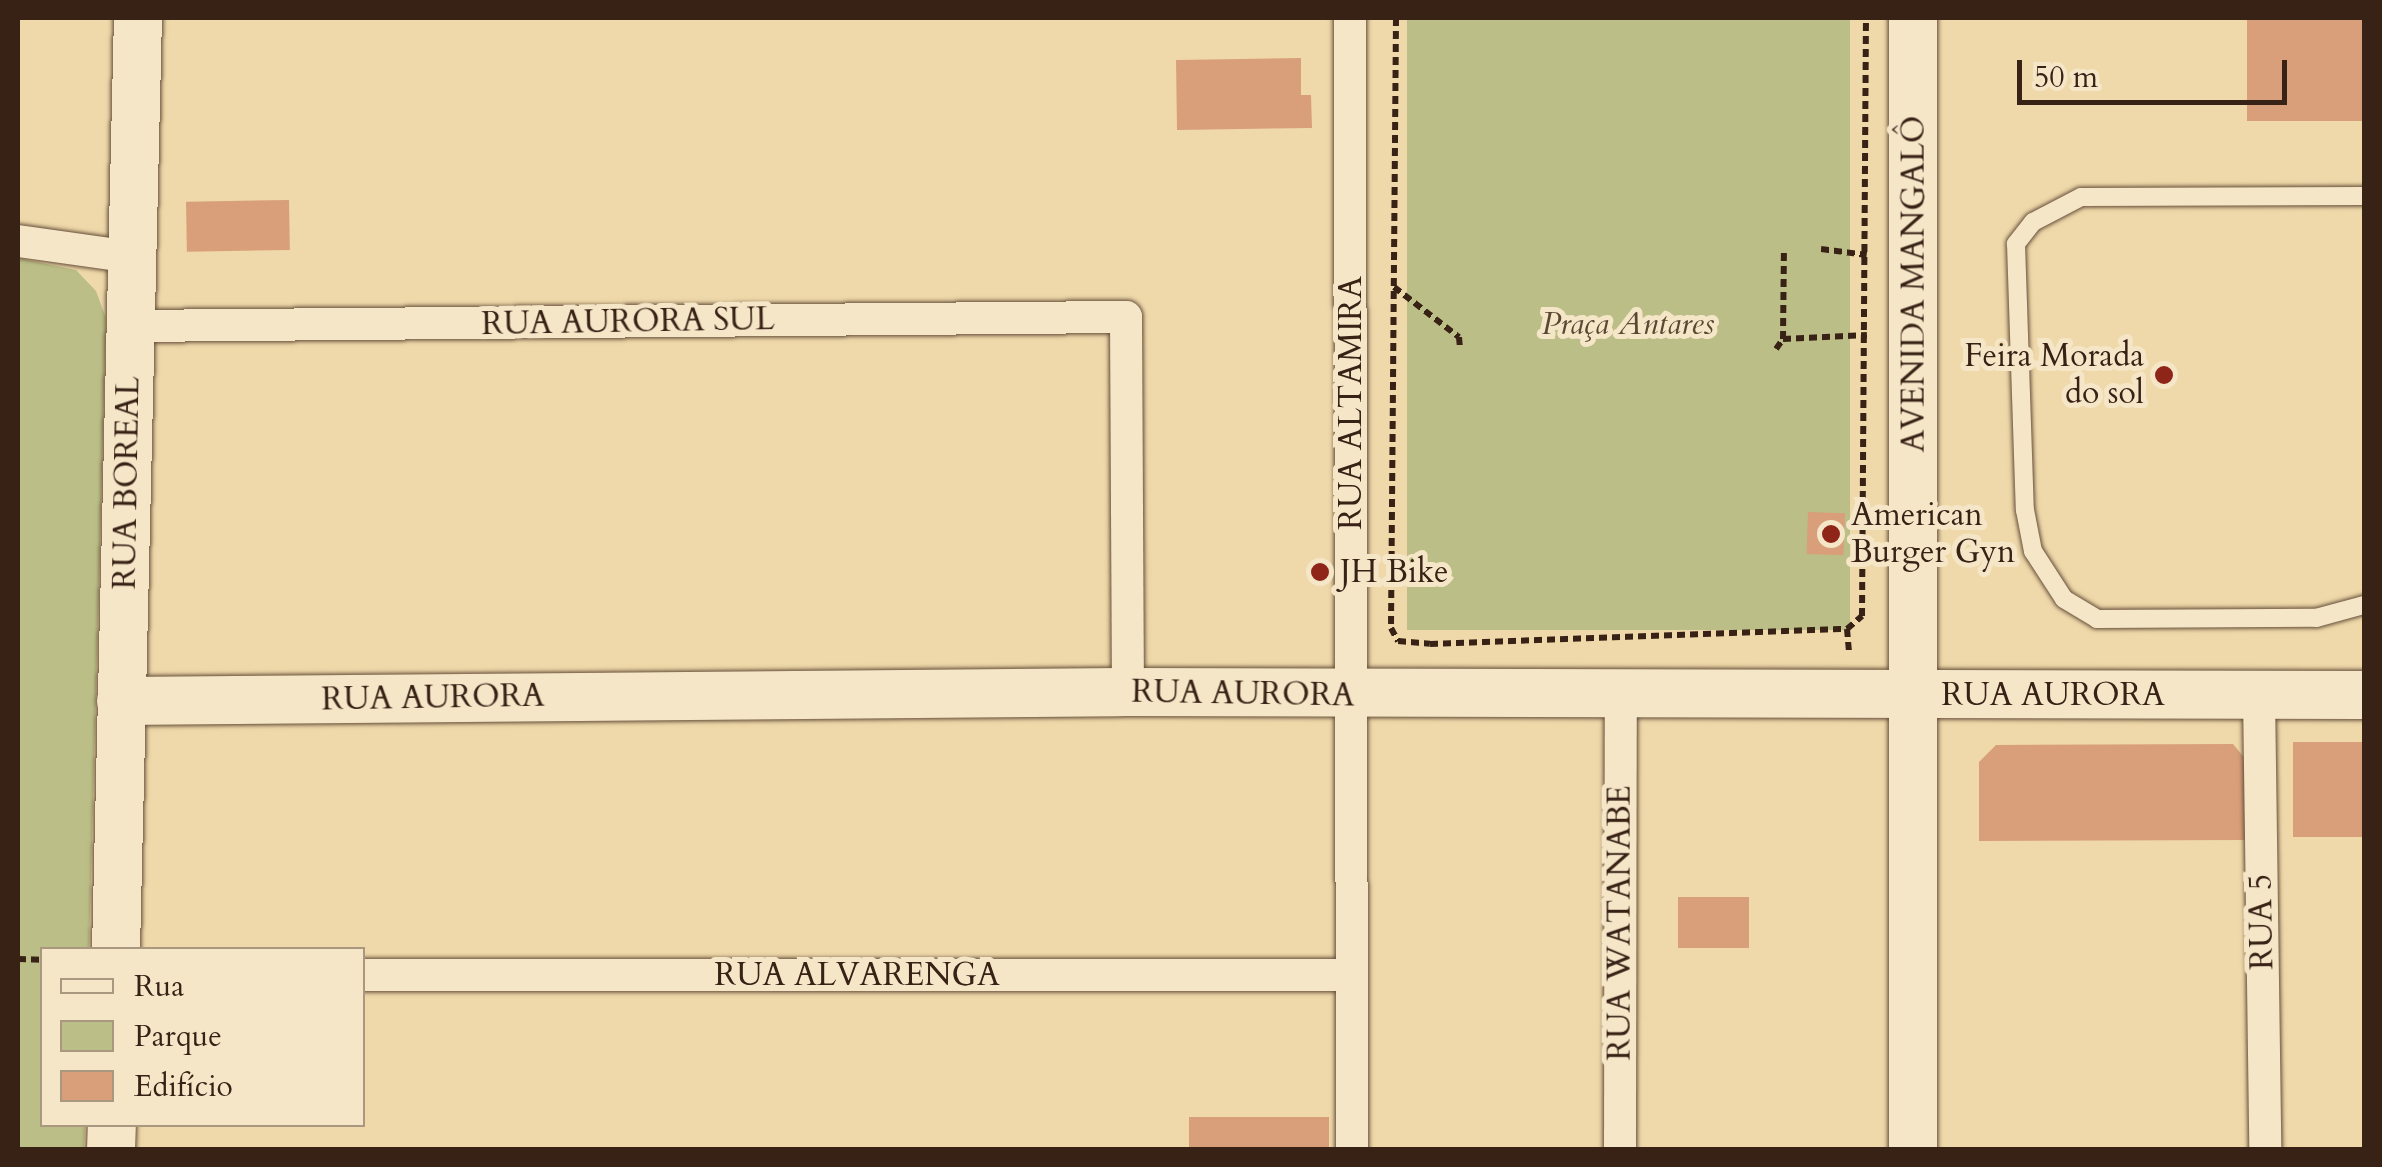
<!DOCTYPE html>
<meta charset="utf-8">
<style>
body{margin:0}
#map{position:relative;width:2382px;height:1167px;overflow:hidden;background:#efd9aa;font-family:Cardo,serif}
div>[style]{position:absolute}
.green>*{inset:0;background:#bbbf87;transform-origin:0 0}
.building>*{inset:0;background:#d89f7a;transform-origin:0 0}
.path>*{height:6px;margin-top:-3px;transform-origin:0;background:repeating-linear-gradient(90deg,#382115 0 8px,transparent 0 13px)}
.roads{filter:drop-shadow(0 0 2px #664f3a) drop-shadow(0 0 2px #664f3a)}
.lane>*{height:18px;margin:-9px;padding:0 9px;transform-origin:9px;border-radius:9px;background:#f5e6c8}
.street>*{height:32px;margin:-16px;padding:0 16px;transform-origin:16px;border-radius:16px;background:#f5e6c8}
.secondary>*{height:48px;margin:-24px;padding:0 24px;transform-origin:24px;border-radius:24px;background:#f5e6c8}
.dots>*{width:28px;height:28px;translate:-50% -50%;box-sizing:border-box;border:5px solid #f5e6c8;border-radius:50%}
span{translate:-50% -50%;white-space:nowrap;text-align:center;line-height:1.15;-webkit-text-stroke:10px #f5e6c8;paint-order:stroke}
.street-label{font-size:32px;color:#382115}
.park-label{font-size:32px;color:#594832;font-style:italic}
.poi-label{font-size:32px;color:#382115}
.right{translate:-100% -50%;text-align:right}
.left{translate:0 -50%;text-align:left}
.frame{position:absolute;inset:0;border:20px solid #382115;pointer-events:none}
.legend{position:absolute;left:40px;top:947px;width:325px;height:180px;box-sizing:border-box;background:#f5e6c8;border:2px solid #a99780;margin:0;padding:12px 18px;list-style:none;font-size:30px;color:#382115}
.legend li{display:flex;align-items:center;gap:20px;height:50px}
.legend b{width:50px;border:2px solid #a99780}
.scale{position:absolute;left:2017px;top:60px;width:270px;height:45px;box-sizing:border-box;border:5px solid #382115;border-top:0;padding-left:12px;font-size:30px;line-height:35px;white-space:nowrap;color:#382115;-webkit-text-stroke:8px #f5e6c8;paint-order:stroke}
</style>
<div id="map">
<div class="green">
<i style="left:1407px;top:18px;width:443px;height:612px"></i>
<i style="clip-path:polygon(18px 258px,76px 270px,96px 291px,106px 318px,89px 949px,42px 950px,42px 1124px,85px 1125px,84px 1149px,18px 1150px)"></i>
</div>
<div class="building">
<i style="left:2247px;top:18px;width:117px;height:103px"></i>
<i style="clip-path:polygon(1301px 58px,1301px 95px,1311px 95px,1312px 128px,1177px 130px,1176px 60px)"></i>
<i style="left:289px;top:200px;width:50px;height:103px;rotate:89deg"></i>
<i style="left:1808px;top:512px;width:37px;height:42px;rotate:2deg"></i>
<i style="left:2364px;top:742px;width:95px;height:71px;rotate:90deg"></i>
<i style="clip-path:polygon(2233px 744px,2247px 761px,2247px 840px,1979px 841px,1979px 762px,1996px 745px)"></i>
<i style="left:1678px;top:897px;width:71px;height:51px"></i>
<i style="left:1189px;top:1117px;width:140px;height:33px"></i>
</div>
<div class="path">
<i style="left:1396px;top:18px;width:610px;rotate:90.47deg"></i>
<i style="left:1391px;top:628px;width:15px;rotate:62deg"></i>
<i style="left:1398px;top:641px;width:32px;rotate:5deg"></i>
<i style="left:1430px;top:644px;width:417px;rotate:-2.1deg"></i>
<i style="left:1847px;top:629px;width:20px;rotate:-41deg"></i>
<i style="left:1862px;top:616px;width:598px;rotate:-89.62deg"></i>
<i style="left:1821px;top:249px;width:46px;rotate:7.4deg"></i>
<i style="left:1394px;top:287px;width:82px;rotate:37.6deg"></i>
<i style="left:1459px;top:337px;width:12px;rotate:85deg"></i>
<i style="left:1783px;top:339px;width:84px;rotate:-2.7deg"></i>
<i style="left:1776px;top:349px;width:12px;rotate:-55deg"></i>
<i style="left:1783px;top:339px;width:90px;rotate:-89.4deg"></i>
<i style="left:1847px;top:629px;width:24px;rotate:85deg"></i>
<i style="left:18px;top:959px;width:24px;rotate:2deg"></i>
</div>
<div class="roads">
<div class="lane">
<i style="left:2364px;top:196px;width:283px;rotate:179.8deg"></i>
<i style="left:2081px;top:197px;width:54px;rotate:152.5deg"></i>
<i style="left:2033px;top:222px;width:28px;rotate:128deg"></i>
<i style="left:2016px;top:244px;width:266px;rotate:88.1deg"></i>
<i style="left:2025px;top:510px;width:42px;rotate:79deg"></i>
<i style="left:2033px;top:551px;width:57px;rotate:57.1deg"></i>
<i style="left:2064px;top:599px;width:39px;rotate:31deg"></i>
<i style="left:2097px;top:619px;width:219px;rotate:-0.3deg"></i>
<i style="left:2316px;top:618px;width:50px;rotate:-15.2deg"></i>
</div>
<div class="street">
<i style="left:1350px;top:18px;width:1132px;rotate:89.9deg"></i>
<i style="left:18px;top:241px;width:115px;rotate:8deg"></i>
<i style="left:130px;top:326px;width:996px;rotate:-0.52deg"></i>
<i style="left:1126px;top:317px;width:375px;rotate:89.7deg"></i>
<i style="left:2259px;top:695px;width:455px;rotate:89.2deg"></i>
<i style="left:362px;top:975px;width:989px"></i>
<i style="left:1620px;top:1150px;width:454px;rotate:-89.9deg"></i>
</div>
<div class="secondary">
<i style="left:1913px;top:18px;width:1132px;rotate:90deg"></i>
<i style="left:121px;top:701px;width:1007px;rotate:-0.51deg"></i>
<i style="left:1128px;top:692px;width:1236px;rotate:0.14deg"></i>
<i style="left:116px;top:950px;width:932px;rotate:-88.65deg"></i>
<i style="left:111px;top:1150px;width:26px;rotate:-88deg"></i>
</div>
</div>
<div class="dots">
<i style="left:2164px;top:375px;background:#8f2418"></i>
<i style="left:1831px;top:534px;background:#8f2418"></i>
<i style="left:1320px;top:572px;background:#8f2418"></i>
</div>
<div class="street-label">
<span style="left:1914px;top:284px;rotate:-90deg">AVENIDA MANGALÔ</span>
<span style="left:628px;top:322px;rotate:-1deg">RUA AURORA SUL</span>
<span style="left:1351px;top:403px;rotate:-90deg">RUA ALTAMIRA</span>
<span style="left:127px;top:483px;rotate:-89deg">RUA BOREAL</span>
<span style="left:1243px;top:694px;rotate:1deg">RUA AURORA</span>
<span style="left:2053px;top:695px">RUA AURORA</span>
<span style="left:433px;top:698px;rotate:-1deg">RUA AURORA</span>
<span style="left:2262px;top:922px;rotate:-91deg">RUA 5</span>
<span style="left:1620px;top:923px;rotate:-90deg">RUA WATANABE</span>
<span style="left:857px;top:975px">RUA ALVARENGA</span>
</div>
<div class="park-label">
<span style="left:1628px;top:324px">Praça Antares</span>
</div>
<div class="poi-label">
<span class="right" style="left:2144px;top:375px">Feira Morada<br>do sol</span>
<span class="left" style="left:1851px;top:534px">American<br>Burger Gyn</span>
<span class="left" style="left:1340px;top:572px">JH Bike</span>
</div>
<div class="frame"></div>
<ul class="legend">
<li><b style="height:12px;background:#f5e6c8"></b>Rua</li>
<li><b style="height:28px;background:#bbbf87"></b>Parque</li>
<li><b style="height:28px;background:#d89f7a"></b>Edifício</li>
</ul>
<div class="scale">50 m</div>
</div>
